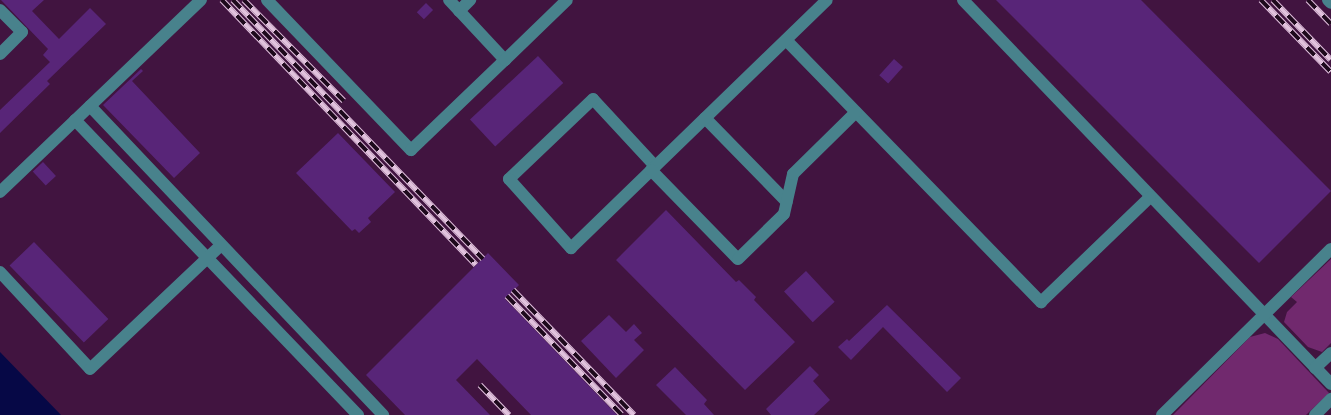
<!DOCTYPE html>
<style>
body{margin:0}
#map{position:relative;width:1331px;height:415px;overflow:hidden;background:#411440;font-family:"IBM Plex Serif",serif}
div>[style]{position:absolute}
.green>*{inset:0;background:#71296e}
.water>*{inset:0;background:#060846}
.building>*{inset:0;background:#582578;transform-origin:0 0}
.minor>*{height:12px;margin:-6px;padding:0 6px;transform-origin:6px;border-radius:6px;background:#48828c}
.rail>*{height:5.5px;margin-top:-2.75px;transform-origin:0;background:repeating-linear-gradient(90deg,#1d0a1c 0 11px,#e1c2dd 0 22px);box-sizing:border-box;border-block:1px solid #e1c2dd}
span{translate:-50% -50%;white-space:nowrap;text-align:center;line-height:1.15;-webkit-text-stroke:4px #1d0a1c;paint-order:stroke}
</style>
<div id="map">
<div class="green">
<i style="clip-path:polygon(1331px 259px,1331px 343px,1322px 352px,1308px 347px,1284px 322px,1287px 312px,1297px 302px,1291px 297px)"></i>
<i style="clip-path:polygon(1265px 333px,1278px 339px,1329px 393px,1306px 415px,1173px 415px,1250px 337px)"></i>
</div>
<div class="water">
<i style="clip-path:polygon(0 352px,61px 415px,0 415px)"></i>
</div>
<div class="building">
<i style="clip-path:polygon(1px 0,44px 0,32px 11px,59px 39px,90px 8px,106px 24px,47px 81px,50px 84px,0 133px,0 110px,50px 62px,43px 55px,48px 49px)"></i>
<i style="clip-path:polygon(996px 0,1141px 0,1331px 191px,1259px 263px)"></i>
<i style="left:426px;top:3px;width:10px;height:13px;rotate:45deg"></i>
<i style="left:538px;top:56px;width:37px;height:93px;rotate:47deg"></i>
<i style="left:894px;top:59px;width:12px;height:22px;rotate:42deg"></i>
<i style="clip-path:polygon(141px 69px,143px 71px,132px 81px,200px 153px,174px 178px,103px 105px)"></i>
<i style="clip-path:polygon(338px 133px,395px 192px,368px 218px,371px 222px,359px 233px,355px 229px,352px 231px,296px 173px)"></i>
<i style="left:43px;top:162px;width:19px;height:14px;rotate:47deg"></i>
<i style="clip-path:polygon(666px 210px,736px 282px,739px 280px,756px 297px,754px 300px,795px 342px,745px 390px,616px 260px)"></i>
<i style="left:34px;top:242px;width:107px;height:34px;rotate:46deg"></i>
<i style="clip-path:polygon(488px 253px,519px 285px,505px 299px,617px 415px,531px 415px,477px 359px,456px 380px,490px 415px,405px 415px,366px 375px)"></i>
<i style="left:806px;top:271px;width:42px;height:30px;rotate:47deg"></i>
<i style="clip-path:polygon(887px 305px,961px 378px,947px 392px,883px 327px,851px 360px,838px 347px,847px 339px,849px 341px)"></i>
<i style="clip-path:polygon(609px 315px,626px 332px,634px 324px,642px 333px,634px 340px,644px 350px,616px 378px,581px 341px)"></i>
<i style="clip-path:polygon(810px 366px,819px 375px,813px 381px,830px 400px,814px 415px,771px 415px,766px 409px)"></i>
<i style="clip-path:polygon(675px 367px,707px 400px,704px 404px,714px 415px,686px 415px,656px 385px)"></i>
</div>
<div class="minor">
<i style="left:267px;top:0;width:208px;rotate:46.2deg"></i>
<i style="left:411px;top:150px;width:130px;rotate:-43.8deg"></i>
<i style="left:505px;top:60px;width:82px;rotate:-133deg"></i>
<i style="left:963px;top:0;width:532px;rotate:46.22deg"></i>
<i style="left:1328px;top:0;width:4px;rotate:45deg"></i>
<i style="left:0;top:10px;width:31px;rotate:45deg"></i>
<i style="left:22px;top:32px;width:31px;rotate:135deg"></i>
<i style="left:459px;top:11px;width:16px;rotate:-45deg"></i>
<i style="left:786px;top:40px;width:366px;rotate:45.8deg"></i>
<i style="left:1041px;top:302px;width:151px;rotate:-43.9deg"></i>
<i style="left:505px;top:60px;width:86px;rotate:-44.1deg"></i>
<i style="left:90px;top:106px;width:426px;rotate:46.5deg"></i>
<i style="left:705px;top:118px;width:117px;rotate:45.7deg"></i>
<i style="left:75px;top:120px;width:409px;rotate:46.2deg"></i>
<i style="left:655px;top:166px;width:91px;rotate:-132.8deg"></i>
<i style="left:593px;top:99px;width:116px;rotate:136.4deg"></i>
<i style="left:509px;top:179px;width:93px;rotate:48.1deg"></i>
<i style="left:571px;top:248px;width:356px;rotate:-44.1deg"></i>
<i style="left:651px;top:170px;width:124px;rotate:45.7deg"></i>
<i style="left:738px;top:259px;width:64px;rotate:-44.4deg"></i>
<i style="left:784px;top:214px;width:41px;rotate:-77.3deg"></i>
<i style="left:793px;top:174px;width:88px;rotate:-44.5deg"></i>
<i style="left:0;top:192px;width:278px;rotate:-43.7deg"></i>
<i style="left:0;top:272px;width:132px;rotate:47.1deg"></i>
<i style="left:90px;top:369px;width:180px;rotate:-43.4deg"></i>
<i style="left:1315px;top:368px;width:22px;rotate:-43deg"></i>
<i style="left:1162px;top:415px;width:237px;rotate:-44.5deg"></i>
<i style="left:1315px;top:415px;width:23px;rotate:-45deg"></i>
</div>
<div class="rail">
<i style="left:222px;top:0;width:367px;rotate:46.2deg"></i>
<i style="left:233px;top:0;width:360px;rotate:46deg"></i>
<i style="left:244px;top:0;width:142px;rotate:45.3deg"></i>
<i style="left:1261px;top:0;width:100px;rotate:45.8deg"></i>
<i style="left:1273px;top:0;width:83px;rotate:46deg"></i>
<i style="left:1308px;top:0;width:33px;rotate:46deg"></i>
<i style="left:513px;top:290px;width:174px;rotate:45.9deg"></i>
<i style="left:507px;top:296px;width:165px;rotate:46deg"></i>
<i style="left:480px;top:385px;width:42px;rotate:46deg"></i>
</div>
</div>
